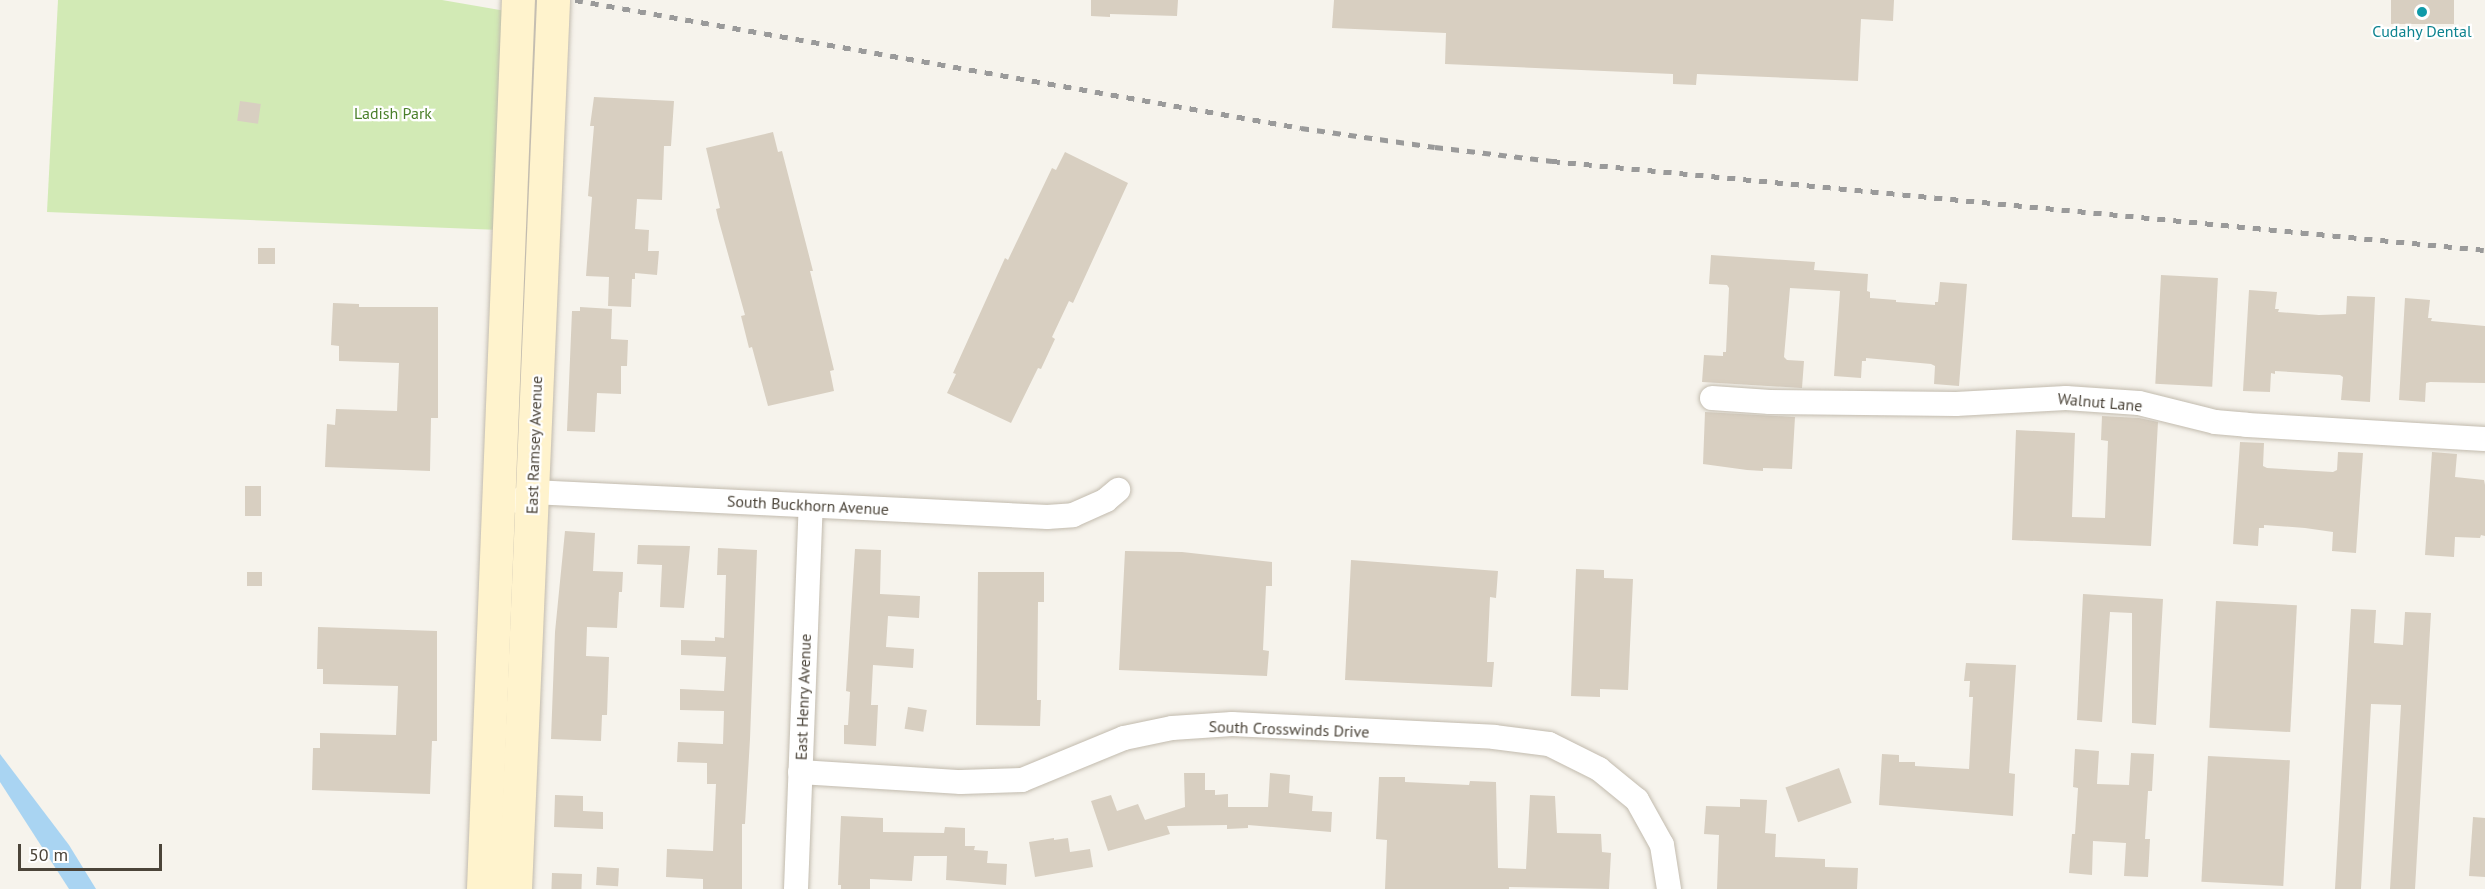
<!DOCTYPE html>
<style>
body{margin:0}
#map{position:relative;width:2485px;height:889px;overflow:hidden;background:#f6f3ec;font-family:"PT Sans",sans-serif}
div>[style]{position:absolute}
.green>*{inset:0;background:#d2eab5}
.water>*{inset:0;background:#a9d4f2}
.building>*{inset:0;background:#d8cfc1;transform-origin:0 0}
.roads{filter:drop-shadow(0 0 2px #c2bbae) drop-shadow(0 0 2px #c2bbae)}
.street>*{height:24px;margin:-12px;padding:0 12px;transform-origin:12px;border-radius:12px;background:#fff}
.secondary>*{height:33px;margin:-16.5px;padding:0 16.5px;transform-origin:16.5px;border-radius:16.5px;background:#fff3cd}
.rail>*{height:4.5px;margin-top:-2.25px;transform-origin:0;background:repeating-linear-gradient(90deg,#9a9a9a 0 8px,transparent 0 16px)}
.dots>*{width:16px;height:16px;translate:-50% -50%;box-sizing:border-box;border:3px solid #fff;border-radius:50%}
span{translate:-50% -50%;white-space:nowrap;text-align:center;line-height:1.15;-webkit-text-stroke:4.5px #fff;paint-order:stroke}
.culture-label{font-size:16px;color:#0d838f}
.park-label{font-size:16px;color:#4a7f2a}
.street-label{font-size:16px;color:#4b4439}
.scale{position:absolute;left:18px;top:844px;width:144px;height:27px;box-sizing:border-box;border:3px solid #4b4439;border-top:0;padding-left:8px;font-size:18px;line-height:21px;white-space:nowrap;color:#4b4439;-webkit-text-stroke:4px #fff;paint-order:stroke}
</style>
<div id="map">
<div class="green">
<i style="clip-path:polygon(58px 0,442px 0,511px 12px,500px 230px,47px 212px)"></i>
</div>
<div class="water">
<i style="clip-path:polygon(0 754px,69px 845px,96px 889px,69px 889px,0 782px)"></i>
</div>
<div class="building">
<i style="clip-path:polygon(1091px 0,1178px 0,1177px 16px,1110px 14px,1110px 17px,1091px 16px)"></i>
<i style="clip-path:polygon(1334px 0,1894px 0,1893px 21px,1861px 19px,1858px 81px,1697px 74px,1696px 85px,1673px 84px,1673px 74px,1445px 64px,1446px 33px,1332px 28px)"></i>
<i style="left:2391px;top:0;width:63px;height:24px"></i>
<i style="clip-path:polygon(594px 97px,674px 101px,671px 146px,664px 146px,662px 200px,637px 199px,635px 229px,649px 230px,648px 251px,659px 251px,657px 275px,635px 273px,635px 279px,632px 279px,631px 307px,608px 306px,609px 277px,586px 276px,592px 197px,588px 196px,594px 126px,590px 126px)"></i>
<i style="left:240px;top:101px;width:21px;height:20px;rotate:8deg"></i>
<i style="clip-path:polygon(773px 132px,778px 152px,782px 151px,813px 271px,810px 271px,834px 370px,830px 371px,834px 391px,768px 406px,752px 347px,749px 348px,741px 316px,745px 315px,718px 218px,716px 209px,720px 208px,706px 148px)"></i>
<i style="clip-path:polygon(1065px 152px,1128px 183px,1073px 303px,1069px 301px,1052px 337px,1055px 339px,1041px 369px,1038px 368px,1011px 423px,947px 393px,956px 374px,953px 373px,1005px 258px,1008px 260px,1052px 168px,1056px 170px)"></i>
<i style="left:258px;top:248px;width:17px;height:16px"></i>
<i style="clip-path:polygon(1711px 255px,1815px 262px,1814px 270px,1868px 274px,1867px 291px,1870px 292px,1870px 298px,1896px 300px,1896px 302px,1935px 305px,1935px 302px,1938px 302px,1940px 282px,1967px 284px,1959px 386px,1934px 384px,1935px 366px,1931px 364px,1866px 358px,1866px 361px,1862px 361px,1861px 378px,1834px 376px,1840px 291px,1790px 288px,1784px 357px,1787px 360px,1804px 361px,1802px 388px,1702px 382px,1704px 355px,1723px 356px,1723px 352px,1726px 352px,1729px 288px,1727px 285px,1709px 284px)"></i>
<i style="left:2161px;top:275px;width:57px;height:109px;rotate:3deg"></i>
<i style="clip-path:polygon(2249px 290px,2277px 292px,2275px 309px,2279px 309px,2278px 312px,2319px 315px,2346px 314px,2347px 296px,2375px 297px,2370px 402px,2341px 400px,2343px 377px,2340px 375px,2275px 371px,2275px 374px,2271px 373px,2270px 392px,2243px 391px)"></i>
<i style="clip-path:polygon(2405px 298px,2430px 300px,2428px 318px,2432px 318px,2431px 321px,2485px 326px,2485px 383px,2430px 382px,2426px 383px,2425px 402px,2399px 400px)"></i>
<i style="clip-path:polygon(333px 303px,359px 304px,359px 307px,438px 307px,438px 418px,431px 418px,430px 471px,325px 467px,327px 424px,335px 425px,336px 409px,397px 411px,399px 363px,339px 361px,339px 346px,331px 345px)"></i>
<i style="clip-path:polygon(580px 307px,612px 309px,611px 339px,628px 340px,627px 366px,621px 366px,621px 394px,597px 393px,595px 432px,567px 431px,572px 311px,580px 311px)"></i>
<i style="clip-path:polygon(1705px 412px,1795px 417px,1792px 469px,1763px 468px,1763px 471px,1747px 470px,1703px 464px)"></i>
<i style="clip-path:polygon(2102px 416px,2139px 418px,2158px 422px,2151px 546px,2012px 540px,2016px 430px,2075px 433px,2072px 517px,2105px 518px,2108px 441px,2101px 440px)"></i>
<i style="clip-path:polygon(2240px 442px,2264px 443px,2263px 466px,2267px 468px,2333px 472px,2337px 470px,2338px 452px,2363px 453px,2356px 553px,2332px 551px,2333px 532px,2305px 528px,2264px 525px,2264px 528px,2259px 528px,2258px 546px,2233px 544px)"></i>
<i style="clip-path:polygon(2432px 452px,2457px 454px,2455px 477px,2484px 480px,2485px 485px,2485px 536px,2481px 535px,2480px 538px,2455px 537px,2454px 557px,2425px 555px)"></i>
<i style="left:245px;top:486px;width:16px;height:30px"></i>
<i style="clip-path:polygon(565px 531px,595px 533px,593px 571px,623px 572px,622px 592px,619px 592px,617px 628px,587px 627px,586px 656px,609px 657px,607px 715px,602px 715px,601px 741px,551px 739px,555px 632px)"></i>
<i style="clip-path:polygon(638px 545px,690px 546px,684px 608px,660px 607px,662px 565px,637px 564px)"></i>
<i style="clip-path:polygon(718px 548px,757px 550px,750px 739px,745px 824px,742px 824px,742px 889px,703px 889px,703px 879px,666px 877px,667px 849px,713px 851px,716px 784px,707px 784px,707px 763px,677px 762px,678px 742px,723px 744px,724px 711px,680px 710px,680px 689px,724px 691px,726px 657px,681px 655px,681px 640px,715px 641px,715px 637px,724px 638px,726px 575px,717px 575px)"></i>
<i style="clip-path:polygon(855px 549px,881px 550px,880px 594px,920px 596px,919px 618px,888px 616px,886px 647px,914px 649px,913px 668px,873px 665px,871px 705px,878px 705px,876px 746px,844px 744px,844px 725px,848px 725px,850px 692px,846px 691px)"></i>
<i style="clip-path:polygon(1125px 551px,1182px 552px,1272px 562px,1272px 586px,1266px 586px,1263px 650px,1269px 651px,1267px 676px,1119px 670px)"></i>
<i style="clip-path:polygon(1351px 560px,1498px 571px,1496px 598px,1490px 597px,1487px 662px,1494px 662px,1492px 687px,1345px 680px)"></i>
<i style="clip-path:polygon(1576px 569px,1604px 570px,1604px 578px,1633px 579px,1628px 690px,1600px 689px,1600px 697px,1571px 696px)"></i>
<i style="left:247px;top:572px;width:15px;height:14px"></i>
<i style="clip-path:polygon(978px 572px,1044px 572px,1044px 602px,1038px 602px,1037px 700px,1041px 700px,1040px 726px,976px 725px)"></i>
<i style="clip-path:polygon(2083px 594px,2163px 599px,2156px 725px,2132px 723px,2132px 613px,2110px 612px,2102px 722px,2077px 720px)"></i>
<i style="left:2216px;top:601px;width:81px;height:127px;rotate:3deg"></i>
<i style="clip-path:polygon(2351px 609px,2376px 610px,2374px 643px,2403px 645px,2405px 612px,2431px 613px,2415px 889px,2390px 889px,2401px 705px,2371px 704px,2361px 889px,2335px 889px)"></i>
<i style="clip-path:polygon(318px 627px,437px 631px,437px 741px,432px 741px,430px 794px,312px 790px,313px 748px,320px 748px,320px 733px,396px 735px,398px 686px,323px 684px,323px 669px,317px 669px)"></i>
<i style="clip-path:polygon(1966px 663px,2016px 665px,2009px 773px,2015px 774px,2013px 816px,1879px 805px,1882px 754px,1899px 755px,1899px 762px,1915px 762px,1915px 766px,1969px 769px,1973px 697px,1969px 697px,1970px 681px,1964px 681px)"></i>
<i style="left:908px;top:707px;width:19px;height:22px;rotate:9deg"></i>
<i style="clip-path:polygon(2075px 749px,2099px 751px,2097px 784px,2129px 785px,2131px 753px,2154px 754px,2152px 791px,2148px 791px,2145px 839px,2150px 839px,2148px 877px,2124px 876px,2126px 843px,2093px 841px,2092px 875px,2069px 873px,2072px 834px,2075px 834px,2078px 788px,2073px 787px)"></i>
<i style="left:2208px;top:756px;width:82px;height:126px;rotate:3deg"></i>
<i style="left:1839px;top:768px;width:37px;height:57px;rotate:70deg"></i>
<i style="clip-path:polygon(1184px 773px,1205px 773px,1205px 790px,1215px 790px,1215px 795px,1228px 794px,1228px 807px,1268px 807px,1270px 773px,1290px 775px,1289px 793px,1313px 796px,1312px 811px,1332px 812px,1331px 832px,1248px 825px,1248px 828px,1227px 829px,1227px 825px,1167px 826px,1170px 834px,1108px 851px,1091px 801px,1111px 795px,1117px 811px,1138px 804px,1145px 820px,1185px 807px)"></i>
<i style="clip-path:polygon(1379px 777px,1405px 777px,1405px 782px,1469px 785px,1470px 781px,1496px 782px,1498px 868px,1526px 869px,1530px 795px,1555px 796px,1557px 833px,1601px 834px,1602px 852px,1611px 853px,1609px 889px,1509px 887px,1509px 889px,1385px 889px,1387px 840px,1376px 839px)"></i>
<i style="clip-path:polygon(555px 795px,583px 796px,583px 811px,603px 812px,603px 829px,554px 827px)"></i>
<i style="clip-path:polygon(1740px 799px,1767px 800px,1765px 833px,1776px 834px,1775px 857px,1825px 859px,1825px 867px,1858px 868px,1857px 889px,1717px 889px,1719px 835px,1704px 834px,1706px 806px,1740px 807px)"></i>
<i style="clip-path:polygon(841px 816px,883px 818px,883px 832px,944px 833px,945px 827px,965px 828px,965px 846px,975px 846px,974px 850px,988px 851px,987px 863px,1007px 864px,1006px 885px,946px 880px,947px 856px,914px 856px,912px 881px,870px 879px,870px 889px,841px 889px,841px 885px,838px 885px)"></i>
<i style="clip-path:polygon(2473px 817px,2485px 818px,2485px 877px,2469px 876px)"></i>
<i style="clip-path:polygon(1054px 838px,1054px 840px,1068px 838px,1070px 852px,1090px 849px,1093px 867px,1035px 877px,1029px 842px)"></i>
<i style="left:597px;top:867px;width:22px;height:18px;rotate:3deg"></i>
<i style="left:552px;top:873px;width:30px;height:16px;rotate:2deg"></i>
</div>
<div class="roads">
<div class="street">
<i style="left:1712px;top:398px;width:58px;rotate:3.9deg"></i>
<i style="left:1770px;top:402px;width:186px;rotate:0.6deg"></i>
<i style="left:1956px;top:404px;width:110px;rotate:-3.1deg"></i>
<i style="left:2066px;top:398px;width:73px;rotate:3.9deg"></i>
<i style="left:2139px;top:403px;width:78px;rotate:14deg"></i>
<i style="left:2215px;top:422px;width:32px;rotate:5deg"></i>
<i style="left:2247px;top:425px;width:238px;rotate:3.4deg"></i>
<i style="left:518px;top:501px;width:17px;rotate:-33deg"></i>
<i style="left:532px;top:492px;width:516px;rotate:2.78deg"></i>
<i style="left:1047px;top:517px;width:26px;rotate:-4deg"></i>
<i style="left:1073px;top:515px;width:36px;rotate:-24deg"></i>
<i style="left:1106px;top:500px;width:16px;rotate:-40deg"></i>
<i style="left:800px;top:772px;width:161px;rotate:3.6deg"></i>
<i style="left:961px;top:782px;width:61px;rotate:-1.9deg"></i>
<i style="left:1022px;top:780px;width:110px;rotate:-22.4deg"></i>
<i style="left:1124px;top:738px;width:49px;rotate:-11.8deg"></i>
<i style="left:1172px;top:728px;width:60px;rotate:-3.8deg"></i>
<i style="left:1232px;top:724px;width:262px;rotate:2.8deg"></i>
<i style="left:1494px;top:737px;width:55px;rotate:7.3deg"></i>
<i style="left:1549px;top:744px;width:56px;rotate:26.6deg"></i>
<i style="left:1599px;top:769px;width:49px;rotate:39.2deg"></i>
<i style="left:1637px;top:800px;width:51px;rotate:60.9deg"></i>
<i style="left:1662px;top:845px;width:45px;rotate:81deg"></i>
<i style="left:796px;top:889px;width:383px;rotate:-87.8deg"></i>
</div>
<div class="secondary">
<i style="left:483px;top:889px;width:890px;rotate:-87.75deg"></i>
<i style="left:515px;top:889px;width:890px;rotate:-87.55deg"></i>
</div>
</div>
<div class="rail">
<i style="left:575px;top:0;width:737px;rotate:10deg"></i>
<i style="left:1301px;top:128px;width:135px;rotate:8.1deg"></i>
<i style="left:1435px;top:147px;width:118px;rotate:6.8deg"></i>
<i style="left:1552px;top:161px;width:937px;rotate:5.45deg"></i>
</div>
<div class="dots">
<i style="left:2422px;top:12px;background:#0f9aa8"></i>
</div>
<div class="culture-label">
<span style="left:2422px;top:31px">Cudahy Dental</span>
</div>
<div class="park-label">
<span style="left:393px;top:113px">Ladish Park</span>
</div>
<div class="street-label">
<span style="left:2100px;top:402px;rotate:5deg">Walnut Lane</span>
<span style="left:534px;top:445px;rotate:-88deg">East Ramsey Avenue</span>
<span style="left:808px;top:505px;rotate:3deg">South Buckhorn Avenue</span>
<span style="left:803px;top:697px;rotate:-88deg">East Henry Avenue</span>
<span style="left:1289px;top:729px;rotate:2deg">South Crosswinds Drive</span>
</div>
<div class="scale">50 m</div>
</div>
